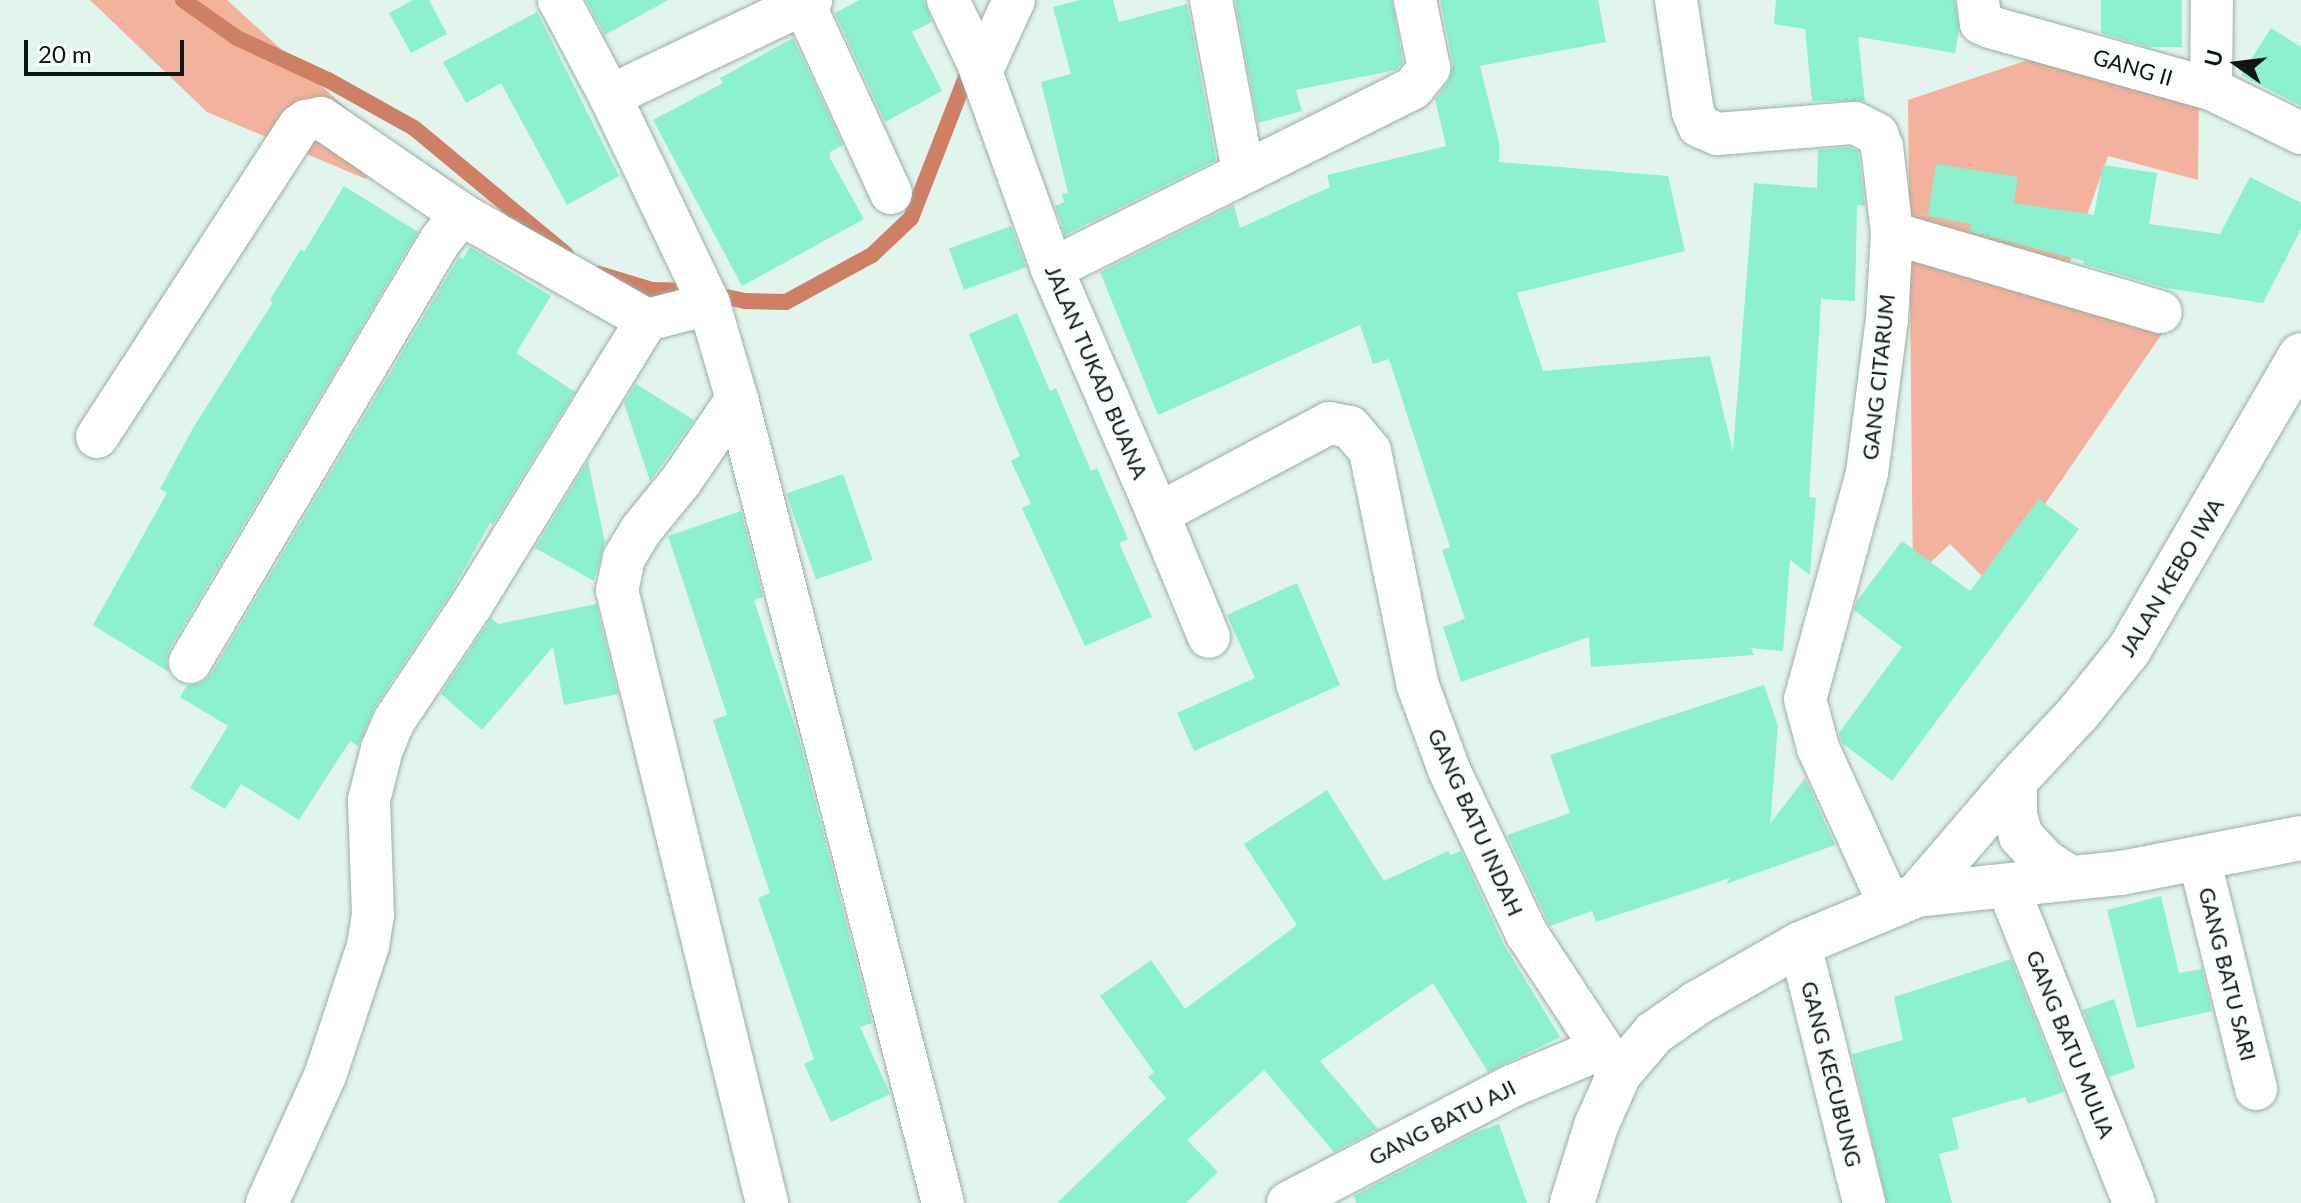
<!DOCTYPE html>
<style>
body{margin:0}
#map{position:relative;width:2301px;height:1203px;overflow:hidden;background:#e2f5ed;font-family:Lato,sans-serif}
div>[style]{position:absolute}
.green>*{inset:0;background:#f3b29b}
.stream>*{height:16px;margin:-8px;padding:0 8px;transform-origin:8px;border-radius:8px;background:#cf7f63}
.building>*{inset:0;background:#8bf1cf;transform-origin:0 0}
.roads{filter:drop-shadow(0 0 2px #9caea6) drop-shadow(0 0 2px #9caea6)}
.street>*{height:42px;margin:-21px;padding:0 21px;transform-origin:21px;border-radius:21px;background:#fff}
.secondary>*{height:44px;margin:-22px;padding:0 22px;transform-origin:22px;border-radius:22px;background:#fff}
span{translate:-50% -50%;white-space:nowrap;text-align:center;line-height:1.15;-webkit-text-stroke:8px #fafefc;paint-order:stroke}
.street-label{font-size:22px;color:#0f1614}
.north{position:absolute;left:2197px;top:24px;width:80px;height:80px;-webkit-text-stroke:6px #fafefc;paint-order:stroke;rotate:284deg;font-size:22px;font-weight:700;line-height:32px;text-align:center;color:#0f1614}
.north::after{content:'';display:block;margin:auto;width:28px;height:36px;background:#0f1614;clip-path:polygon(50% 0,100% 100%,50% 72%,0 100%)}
.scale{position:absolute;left:24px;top:40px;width:160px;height:36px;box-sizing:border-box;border:4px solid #0f1614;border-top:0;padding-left:10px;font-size:24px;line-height:28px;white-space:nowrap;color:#0f1614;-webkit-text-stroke:6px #fafefc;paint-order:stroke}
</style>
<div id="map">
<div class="green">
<i style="clip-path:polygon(90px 0,227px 0,385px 144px,366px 179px,207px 112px)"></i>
<i style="clip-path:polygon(2031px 59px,2199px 91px,2198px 180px,2108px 156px,2058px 296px,2168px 325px,1990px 584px,1950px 544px,1913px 579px,1908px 100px)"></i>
</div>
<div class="stream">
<i style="left:183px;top:0;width:66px;rotate:35.1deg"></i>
<i style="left:237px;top:38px;width:100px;rotate:24.8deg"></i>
<i style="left:328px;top:80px;width:98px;rotate:29.2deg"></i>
<i style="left:414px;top:128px;width:197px;rotate:39.7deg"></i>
<i style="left:599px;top:274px;width:55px;rotate:16.8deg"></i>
<i style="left:652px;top:290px;width:46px;rotate:1.2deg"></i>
<i style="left:698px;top:291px;width:48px;rotate:12deg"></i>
<i style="left:745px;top:301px;width:41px;rotate:1.4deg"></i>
<i style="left:786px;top:302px;width:98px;rotate:-28.7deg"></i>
<i style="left:872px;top:255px;width:54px;rotate:-43.5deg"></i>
<i style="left:911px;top:218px;width:162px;rotate:-68.7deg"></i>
</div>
<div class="building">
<i style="clip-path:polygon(413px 0,429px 0,447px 34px,411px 53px,389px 13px)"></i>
<i style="clip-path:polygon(586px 0,668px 0,605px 35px)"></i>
<i style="clip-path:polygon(859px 0,924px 0,932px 22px,912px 32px,942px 91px,885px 122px,835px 13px)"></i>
<i style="clip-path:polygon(1080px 0,1113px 0,1119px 22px,1187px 4px,1216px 160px,1065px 235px,1055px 206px,1064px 202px,1062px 194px,1068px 193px,1041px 82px,1071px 74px,1053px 7px)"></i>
<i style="clip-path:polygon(1235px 0,1392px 0,1403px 62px,1396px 70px,1296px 90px,1302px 111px,1258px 123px)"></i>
<i style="clip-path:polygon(1440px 0,1598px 0,1606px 42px,1480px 66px,1499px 142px,1499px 162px,1668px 176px,1685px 251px,1517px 293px,1543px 371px,1710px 356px,1733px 452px,1754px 183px,1817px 188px,1818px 150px,1850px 147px,1858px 151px,1865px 206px,1857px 205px,1855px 301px,1821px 299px,1809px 497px,1816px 498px,1810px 575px,1790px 560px,1783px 651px,1751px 648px,1754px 655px,1591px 667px,1589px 637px,1461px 682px,1443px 627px,1465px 619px,1442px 550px,1450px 547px,1389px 359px,1373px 364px,1360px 325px,1158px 415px,1100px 272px,1234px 205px,1240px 228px,1330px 187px,1327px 175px,1446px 146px,1435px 99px,1448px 82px,1453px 64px)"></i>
<i style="clip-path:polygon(1776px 0,1955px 0,1959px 30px,1955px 53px,1858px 37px,1865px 101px,1812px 101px,1805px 29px,1774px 24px)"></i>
<i style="clip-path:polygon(2101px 0,2182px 0,2182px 47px,2149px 47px,2101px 33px)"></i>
<i style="clip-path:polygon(537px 12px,619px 176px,567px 205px,501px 83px,466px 103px,443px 62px)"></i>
<i style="clip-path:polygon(2271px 28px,2301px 47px,2301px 106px,2241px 75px)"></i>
<i style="clip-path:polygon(793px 38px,843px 145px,830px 152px,830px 158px,864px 219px,742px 286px,653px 120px,723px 83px,720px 78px)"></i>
<i style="clip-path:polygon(1936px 164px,2018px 177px,2014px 203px,2094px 215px,2103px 165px,2157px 173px,2149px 224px,2220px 234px,2250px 177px,2301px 203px,2301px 229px,2263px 303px,2166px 288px,2083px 264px,2084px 261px,1969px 231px,1971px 224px,1928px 216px)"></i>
<i style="clip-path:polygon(344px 186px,418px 232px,169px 650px,166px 661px,169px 672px,93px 625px,167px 493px,160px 489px,193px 428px,273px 302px,270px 300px,301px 249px,304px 252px)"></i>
<i style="left:1011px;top:226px;width:44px;height:66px;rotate:70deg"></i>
<i style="clip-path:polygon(470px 247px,551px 296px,516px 353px,575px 392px,493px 524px,490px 523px,452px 591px,374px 708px,358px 746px,350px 741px,299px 820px,241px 784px,225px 809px,190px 788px,228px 726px,180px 697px,187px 685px,201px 683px,211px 674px,459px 257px,463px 259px)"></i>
<i style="clip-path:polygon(1017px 313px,1050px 391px,1056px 388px,1091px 471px,1097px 468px,1128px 539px,1119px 543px,1152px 617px,1085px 646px,1022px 508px,1031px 504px,1011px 461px,1020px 456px,969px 334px)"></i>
<i style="clip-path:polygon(636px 384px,694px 420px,650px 481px,624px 403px)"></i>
<i style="clip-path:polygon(588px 461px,605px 543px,594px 581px,535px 548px)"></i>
<i style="left:843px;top:474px;width:91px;height:60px;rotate:71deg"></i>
<i style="clip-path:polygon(2039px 499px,2079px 529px,1892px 781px,1842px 743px,1839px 733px,1902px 647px,1854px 610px,1856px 602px,1902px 541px,1970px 591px)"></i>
<i style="clip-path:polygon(741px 511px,763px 597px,754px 600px,799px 739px,872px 1023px,860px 1027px,890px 1094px,831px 1122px,804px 1064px,814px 1059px,758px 898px,770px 893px,713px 720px,727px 715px,668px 536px)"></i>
<i style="clip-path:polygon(1297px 583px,1340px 685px,1194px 751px,1177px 713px,1255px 678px,1227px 615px)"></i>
<i style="clip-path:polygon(596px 604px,618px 694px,564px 705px,553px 647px,482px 730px,441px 694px,491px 618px,498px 624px)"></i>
<i style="clip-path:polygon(1764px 685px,1778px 726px,1770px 824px,1805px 778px,1835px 845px,1726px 884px,1730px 878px,1596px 922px,1592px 911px,1550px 926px,1507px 835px,1570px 813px,1550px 755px)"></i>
<i style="clip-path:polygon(1327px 790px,1384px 881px,1448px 851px,1450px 855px,1461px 851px,1503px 943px,1560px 1037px,1488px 1072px,1433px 983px,1320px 1061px,1378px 1129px,1334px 1152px,1264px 1070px,1187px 1140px,1218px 1172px,1186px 1203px,1057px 1203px,1166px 1098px,1148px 1077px,1154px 1072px,1100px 996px,1151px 960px,1185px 1009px,1297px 925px,1244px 844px)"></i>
<i style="clip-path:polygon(2161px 896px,2179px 973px,2202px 969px,2212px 1011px,2137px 1028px,2107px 910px)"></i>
<i style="clip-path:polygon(2011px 959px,2064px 1092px,2028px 1104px,2025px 1097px,1952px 1118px,1959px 1149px,1939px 1154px,1952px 1203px,1887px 1203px,1852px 1054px,1903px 1040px,1894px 997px)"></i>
<i style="clip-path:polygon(2114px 999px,2135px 1068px,2109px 1077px,2083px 1010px)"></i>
<i style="clip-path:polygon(1499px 1124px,1527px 1203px,1356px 1203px,1354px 1196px,1474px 1133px)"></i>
</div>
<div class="roads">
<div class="street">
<i style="left:559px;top:0;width:109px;rotate:62deg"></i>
<i style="left:610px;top:96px;width:230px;rotate:64.5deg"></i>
<i style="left:709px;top:304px;width:99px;rotate:73.6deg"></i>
<i style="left:737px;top:399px;width:830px;rotate:75.63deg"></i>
<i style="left:948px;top:0;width:70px;rotate:64.5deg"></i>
<i style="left:978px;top:63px;width:219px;rotate:70.2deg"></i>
<i style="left:1052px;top:269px;width:267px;rotate:66.6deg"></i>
<i style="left:1158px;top:514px;width:194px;rotate:-28deg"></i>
<i style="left:1329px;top:423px;width:21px;rotate:11deg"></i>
<i style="left:1350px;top:427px;width:31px;rotate:50deg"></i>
<i style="left:1370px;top:451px;width:240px;rotate:78.5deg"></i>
<i style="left:1418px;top:686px;width:90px;rotate:69.7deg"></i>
<i style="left:1449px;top:770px;width:182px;rotate:64.6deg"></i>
<i style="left:1527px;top:934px;width:168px;rotate:56.7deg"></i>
<i style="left:1211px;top:0;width:174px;rotate:79.4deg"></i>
<i style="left:1676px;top:0;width:113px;rotate:81.4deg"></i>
<i style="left:1693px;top:112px;width:15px;rotate:67deg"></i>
<i style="left:1699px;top:126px;width:20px;rotate:24deg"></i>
<i style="left:1717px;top:134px;width:138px;rotate:-4.6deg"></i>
<i style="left:1855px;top:123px;width:25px;rotate:27deg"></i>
<i style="left:1877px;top:134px;width:14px;rotate:69deg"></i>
<i style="left:1882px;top:147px;width:87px;rotate:83.4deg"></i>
<i style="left:1892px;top:233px;width:86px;rotate:93.3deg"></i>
<i style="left:1887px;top:319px;width:155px;rotate:97.4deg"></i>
<i style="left:1867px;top:473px;width:234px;rotate:105.3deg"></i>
<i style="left:1805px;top:699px;width:51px;rotate:75.1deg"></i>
<i style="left:1818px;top:748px;width:174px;rotate:65.5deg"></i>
<i style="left:1978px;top:0;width:23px;rotate:83deg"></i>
<i style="left:1981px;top:23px;width:10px;rotate:24deg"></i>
<i style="left:1990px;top:27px;width:230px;rotate:15.7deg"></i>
<i style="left:2211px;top:89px;width:100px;rotate:26.1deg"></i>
<i style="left:804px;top:4px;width:208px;rotate:65.3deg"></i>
<i style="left:981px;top:72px;width:79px;rotate:-65.4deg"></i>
<i style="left:2211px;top:89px;width:89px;rotate:-89.4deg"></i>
<i style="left:610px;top:96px;width:223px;rotate:-25.5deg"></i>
<i style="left:1892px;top:233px;width:280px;rotate:16.4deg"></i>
<i style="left:1052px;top:269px;width:404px;rotate:-26.6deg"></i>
<i style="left:1413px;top:88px;width:26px;rotate:-51deg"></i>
<i style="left:1429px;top:68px;width:69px;rotate:-101.6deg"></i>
<i style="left:737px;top:399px;width:99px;rotate:124.3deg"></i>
<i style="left:681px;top:481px;width:63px;rotate:129.2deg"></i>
<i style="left:641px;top:530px;width:33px;rotate:121deg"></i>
<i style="left:624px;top:558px;width:33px;rotate:102deg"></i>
<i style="left:617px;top:590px;width:631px;rotate:76.25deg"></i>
<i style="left:97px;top:437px;width:371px;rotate:-57deg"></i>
<i style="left:299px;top:126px;width:9px;rotate:-36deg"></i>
<i style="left:306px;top:121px;width:15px;rotate:-11deg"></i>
<i style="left:321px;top:118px;width:170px;rotate:34.4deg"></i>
<i style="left:1158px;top:514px;width:133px;rotate:67.5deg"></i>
<i style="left:190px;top:662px;width:491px;rotate:-59.3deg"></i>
<i style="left:441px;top:240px;width:33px;rotate:-52deg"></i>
<i style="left:461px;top:214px;width:214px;rotate:29.7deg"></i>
<i style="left:2199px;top:858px;width:238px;rotate:76.1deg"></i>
<i style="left:2007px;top:885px;width:342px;rotate:68.2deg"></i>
<i style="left:1800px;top:944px;width:267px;rotate:76.1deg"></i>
<i style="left:267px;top:1203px;width:140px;rotate:-65.5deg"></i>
<i style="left:325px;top:1076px;width:137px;rotate:-71.7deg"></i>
<i style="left:368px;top:946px;width:31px;rotate:-81deg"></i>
<i style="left:373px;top:915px;width:115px;rotate:-92deg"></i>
<i style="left:369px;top:800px;width:53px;rotate:-75.7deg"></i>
<i style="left:382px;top:749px;width:30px;rotate:-67deg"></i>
<i style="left:394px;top:721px;width:141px;rotate:-56.3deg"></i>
<i style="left:472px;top:604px;width:334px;rotate:-58.4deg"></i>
<i style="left:647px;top:320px;width:64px;rotate:-14.5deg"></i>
<i style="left:1288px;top:1203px;width:253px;rotate:-27.6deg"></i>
<i style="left:1512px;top:1086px;width:95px;rotate:-22.8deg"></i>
</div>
<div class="secondary">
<i style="left:2015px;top:781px;width:35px;rotate:90deg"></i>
<i style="left:2015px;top:816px;width:21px;rotate:73deg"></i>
<i style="left:2021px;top:836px;width:34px;rotate:47deg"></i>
<i style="left:2044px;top:861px;width:31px;rotate:33deg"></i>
<i style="left:1917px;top:895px;width:150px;rotate:-49.3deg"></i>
<i style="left:2015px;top:781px;width:96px;rotate:-47.1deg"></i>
<i style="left:2080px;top:711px;width:78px;rotate:-51.2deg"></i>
<i style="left:2129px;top:650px;width:341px;rotate:-59.8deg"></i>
<i style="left:1572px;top:1203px;width:81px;rotate:-72.7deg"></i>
<i style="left:1596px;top:1126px;width:57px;rotate:-66.1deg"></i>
<i style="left:1619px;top:1074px;width:54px;rotate:-49.5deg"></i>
<i style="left:1654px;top:1033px;width:52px;rotate:-34.9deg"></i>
<i style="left:1697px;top:1003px;width:119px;rotate:-29.8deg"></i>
<i style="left:1800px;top:944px;width:127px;rotate:-22.7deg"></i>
<i style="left:1917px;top:895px;width:205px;rotate:-6.2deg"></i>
<i style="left:2121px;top:873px;width:183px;rotate:-11deg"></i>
</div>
</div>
<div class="street-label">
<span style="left:2133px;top:67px;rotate:16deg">GANG II</span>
<span style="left:1097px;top:372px;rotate:67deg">JALAN TUKAD BUANA</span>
<span style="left:1878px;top:377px;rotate:-84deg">GANG CITARUM</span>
<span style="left:2171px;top:577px;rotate:-59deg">JALAN KEBO IWA</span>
<span style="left:1476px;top:822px;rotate:66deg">GANG BATU INDAH</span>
<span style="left:2228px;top:974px;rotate:76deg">GANG BATU SARI</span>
<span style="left:2071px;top:1044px;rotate:68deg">GANG BATU MULIA</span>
<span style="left:1832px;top:1074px;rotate:76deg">GANG KECUBUNG</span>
<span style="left:1442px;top:1122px;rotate:-27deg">GANG BATU AJI</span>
</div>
<div class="north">U</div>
<div class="scale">20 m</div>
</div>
